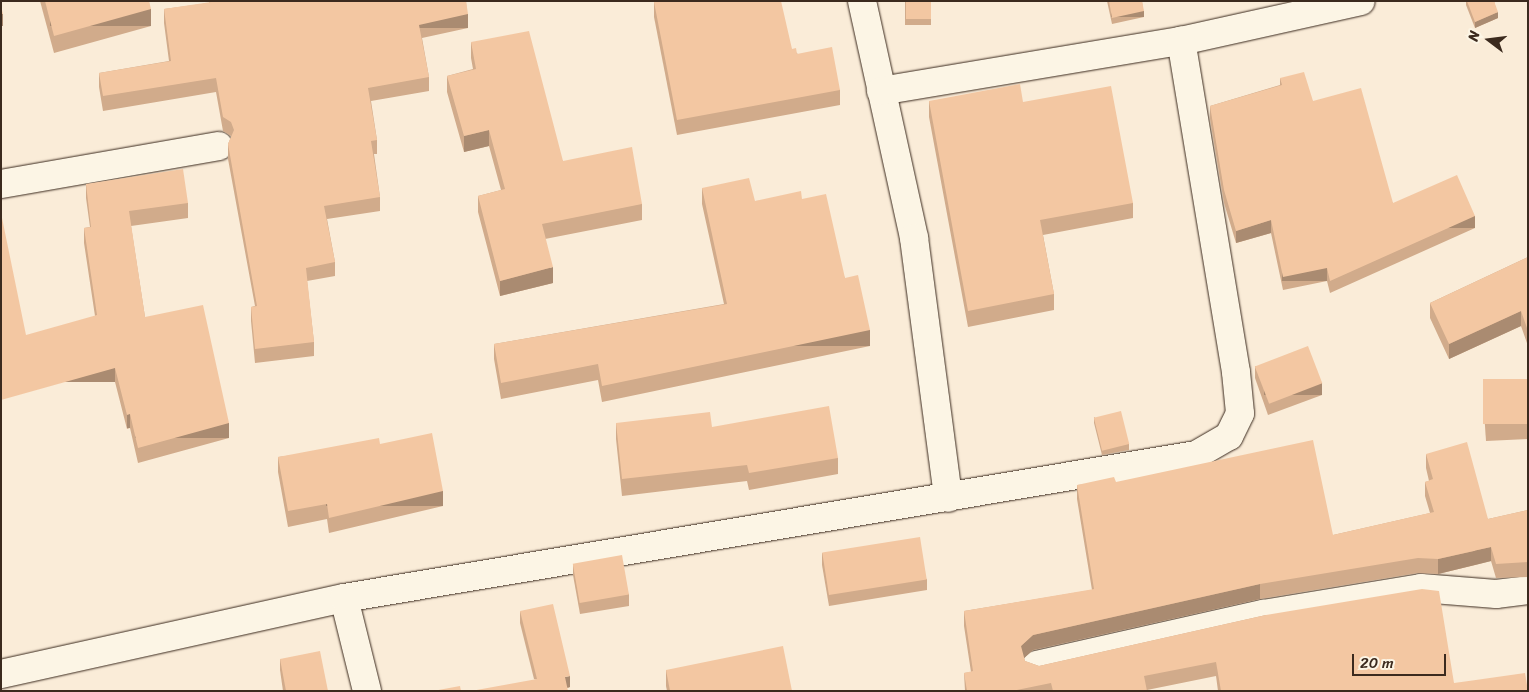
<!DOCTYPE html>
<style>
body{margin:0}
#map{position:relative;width:1529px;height:692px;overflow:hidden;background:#faecd8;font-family:Sriracha,sans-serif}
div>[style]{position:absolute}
.roads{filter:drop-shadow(0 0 1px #3b2a1e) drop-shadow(0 0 1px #3b2a1e)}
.street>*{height:28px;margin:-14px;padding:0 14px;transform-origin:14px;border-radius:14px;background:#fcf5e5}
.wall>*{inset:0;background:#d1ab8b;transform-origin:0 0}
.shaded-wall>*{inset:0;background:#aa8b71;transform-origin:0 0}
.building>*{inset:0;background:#f3c7a2;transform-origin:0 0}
span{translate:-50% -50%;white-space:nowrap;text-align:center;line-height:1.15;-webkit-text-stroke:4px #fcf5e5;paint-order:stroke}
.frame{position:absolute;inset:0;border:2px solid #3b2a1e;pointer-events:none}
.north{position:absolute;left:1464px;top:15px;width:50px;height:50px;-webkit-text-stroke:4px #fcf5e5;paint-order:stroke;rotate:285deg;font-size:14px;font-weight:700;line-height:20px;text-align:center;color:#3b2a1e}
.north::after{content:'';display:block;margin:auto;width:18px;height:22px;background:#3b2a1e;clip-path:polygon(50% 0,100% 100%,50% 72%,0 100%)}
.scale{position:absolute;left:1352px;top:654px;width:94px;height:22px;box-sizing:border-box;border:2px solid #3b2a1e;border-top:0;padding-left:6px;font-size:15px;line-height:18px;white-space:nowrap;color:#3b2a1e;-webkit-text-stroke:4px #fcf5e5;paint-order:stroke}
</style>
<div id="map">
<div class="roads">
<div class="street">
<i style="left:862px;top:1px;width:243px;rotate:77.6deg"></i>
<i style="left:914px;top:238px;width:262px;rotate:82.5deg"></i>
<i style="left:881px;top:91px;width:304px;rotate:-9.5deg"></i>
<i style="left:1181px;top:41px;width:184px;rotate:-12.5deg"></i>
<i style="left:1px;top:184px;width:221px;rotate:-9.9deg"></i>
<i style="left:344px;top:598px;width:96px;rotate:76.1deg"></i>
<i style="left:1036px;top:665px;width:233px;rotate:-12.7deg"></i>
<i style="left:1263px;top:614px;width:160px;rotate:-9.3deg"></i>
<i style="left:1421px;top:588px;width:75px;rotate:4.6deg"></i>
<i style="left:1496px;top:594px;width:32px;rotate:-7deg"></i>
<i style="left:1px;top:674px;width:351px;rotate:-12.5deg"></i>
<i style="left:344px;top:598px;width:864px;rotate:-9.53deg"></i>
<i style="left:1196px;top:455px;width:38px;rotate:-30deg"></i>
<i style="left:1229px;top:436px;width:25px;rotate:-64deg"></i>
<i style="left:1240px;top:413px;width:41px;rotate:-95.6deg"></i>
<i style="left:1236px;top:372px;width:336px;rotate:-99.4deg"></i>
</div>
</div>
<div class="wall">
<i style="clip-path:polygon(40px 1px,149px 1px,151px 26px,54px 53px)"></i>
<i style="clip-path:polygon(209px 1px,466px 1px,468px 28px,422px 38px,429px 77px,429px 91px,371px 101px,377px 140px,377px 154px,374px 154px,380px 197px,380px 211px,327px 219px,335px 262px,335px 276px,307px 281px,314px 342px,314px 356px,255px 363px,251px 321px,251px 307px,255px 306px,228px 159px,228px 144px,231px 137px,231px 136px,223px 131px,216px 92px,103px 111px,99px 87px,99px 73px,169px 61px,164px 23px,164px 9px,209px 3px)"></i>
<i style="left:905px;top:1px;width:26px;height:24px"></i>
<i style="clip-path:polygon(1107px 1px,1142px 1px,1144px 17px,1112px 24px)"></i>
<i style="clip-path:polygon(1466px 1px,1494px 1px,1498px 18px,1475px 28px,1466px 5px)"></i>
<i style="clip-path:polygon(654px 2px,792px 49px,840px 90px,840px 105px,677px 135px,654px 17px)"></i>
<i style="clip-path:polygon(471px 42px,563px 161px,642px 204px,642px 220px,545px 239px,553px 283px,500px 296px,478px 212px,478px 196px,501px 190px,489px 146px,464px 152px,447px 92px,447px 76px,473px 69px,471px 58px)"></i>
<i style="clip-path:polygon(1280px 78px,1313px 101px,1393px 203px,1475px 228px,1330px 293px,1327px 281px,1283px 290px,1271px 233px,1236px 243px,1224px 203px,1210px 119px,1210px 106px,1280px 85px)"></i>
<i style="clip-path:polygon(929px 101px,1023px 102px,1133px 203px,1133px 218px,1043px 235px,1054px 294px,1054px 310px,968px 327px,929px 117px)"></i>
<i style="clip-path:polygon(86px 184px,188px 203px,188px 218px,131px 226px,145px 317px,229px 438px,138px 463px,130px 428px,127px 429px,115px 382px,95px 316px,84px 243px,84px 228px,90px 227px,86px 198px)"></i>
<i style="clip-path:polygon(702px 188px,755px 201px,802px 199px,845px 278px,870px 346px,602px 402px,598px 380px,501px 399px,494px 359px,494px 344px,724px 304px,702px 204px)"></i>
<i style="clip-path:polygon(1528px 257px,1528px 346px,1521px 326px,1449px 359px,1430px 318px,1430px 303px)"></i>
<i style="clip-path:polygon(1255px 366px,1322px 395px,1268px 415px,1255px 378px)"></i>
<i style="clip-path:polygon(1528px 379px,1528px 439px,1486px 441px,1483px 397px,1483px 382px)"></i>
<i style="clip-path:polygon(1094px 417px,1129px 444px,1129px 450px,1102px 455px,1094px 423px)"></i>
<i style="clip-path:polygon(616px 423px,712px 427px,838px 458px,838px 474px,749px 490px,747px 481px,622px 496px,616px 439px)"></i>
<i style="clip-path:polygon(380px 444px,443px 506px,329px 533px,327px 519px,288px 527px,278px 472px,278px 457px)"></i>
<i style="clip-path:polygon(1426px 454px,1488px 519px,1528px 510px,1528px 577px,1496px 578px,1491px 561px,1438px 574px,1418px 573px,1260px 599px,1033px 650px,1024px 658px,1025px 661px,1039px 666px,1266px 615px,1454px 683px,1528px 691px,1218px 691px,1216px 676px,1147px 690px,1147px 691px,965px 691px,964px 673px,971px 672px,964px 626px,964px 611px,1092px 590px,1077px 499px,1077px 485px,1116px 482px,1333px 535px,1430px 513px,1425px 496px,1425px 482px,1429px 481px,1426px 468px)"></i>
<i style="clip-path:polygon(822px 553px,927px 579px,927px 590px,829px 606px,822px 565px)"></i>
<i style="clip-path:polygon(573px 564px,629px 594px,629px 606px,580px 614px,573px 575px)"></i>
<i style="clip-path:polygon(520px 611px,570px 687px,568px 688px,534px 679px,520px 623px)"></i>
<i style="clip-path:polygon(280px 659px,328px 691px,283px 691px,280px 670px)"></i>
<i style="clip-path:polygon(666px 670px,792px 691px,667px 691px,666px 686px)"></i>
</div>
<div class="shaded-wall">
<i style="left:151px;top:9px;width:17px;height:101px;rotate:90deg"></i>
<i style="left:1144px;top:11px;width:6px;height:33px;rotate:90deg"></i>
<i style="clip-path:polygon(1498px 12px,1498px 18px,1475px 28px,1475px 22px)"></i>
<i style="left:1px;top:14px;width:2px;height:12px"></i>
<i style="left:468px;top:14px;width:14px;height:50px;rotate:90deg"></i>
<i style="clip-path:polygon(489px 130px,489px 146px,464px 152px,464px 136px)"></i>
<i style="left:1475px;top:216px;width:12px;height:159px;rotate:90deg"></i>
<i style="clip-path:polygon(1271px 220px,1271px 233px,1236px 243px,1236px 231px)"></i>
<i style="clip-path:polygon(553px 267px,553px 283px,500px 296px,500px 281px)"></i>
<i style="left:1327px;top:268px;width:13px;height:45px;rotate:90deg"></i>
<i style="clip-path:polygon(1521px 311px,1521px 326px,1449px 359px,1449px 344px)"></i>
<i style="left:870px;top:330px;width:16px;height:274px;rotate:90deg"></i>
<i style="left:115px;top:368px;width:14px;height:118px;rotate:90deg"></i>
<i style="left:1322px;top:383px;width:12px;height:58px;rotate:90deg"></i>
<i style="left:130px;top:414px;width:14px;height:3px;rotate:90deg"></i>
<i style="left:229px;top:423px;width:15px;height:94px;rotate:90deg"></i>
<i style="left:443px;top:491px;width:15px;height:117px;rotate:90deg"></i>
<i style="clip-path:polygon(1491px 547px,1491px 561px,1438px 574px,1438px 559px)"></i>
<i style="clip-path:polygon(1260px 584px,1260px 599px,1033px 650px,1021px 661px,1021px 646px,1033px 635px)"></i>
<i style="clip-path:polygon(570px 676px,570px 687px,565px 688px,565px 677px)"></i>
</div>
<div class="building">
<i style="clip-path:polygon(45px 1px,149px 1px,151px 9px,54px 36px)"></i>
<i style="clip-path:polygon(211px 1px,466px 1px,468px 14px,419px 25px,429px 77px,368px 88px,377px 140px,371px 141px,380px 197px,324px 206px,335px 262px,306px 268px,314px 342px,255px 349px,251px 307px,257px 306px,228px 144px,234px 130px,231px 122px,223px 117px,216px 78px,103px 96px,99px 73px,171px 61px,164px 9px,211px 2px)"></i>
<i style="clip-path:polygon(657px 1px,781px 1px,792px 49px,796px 48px,797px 54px,832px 47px,840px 90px,677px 120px,654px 2px)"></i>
<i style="left:906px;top:1px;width:25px;height:18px"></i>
<i style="clip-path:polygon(1109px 1px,1142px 1px,1144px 11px,1112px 18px)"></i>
<i style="clip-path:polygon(1467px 1px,1494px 1px,1498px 12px,1475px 22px)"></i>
<i style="clip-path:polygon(1px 6px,3px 14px,1px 14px)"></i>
<i style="clip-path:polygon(529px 31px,563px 161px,632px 147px,642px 204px,542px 224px,553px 267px,500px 281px,478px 196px,505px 189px,489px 130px,464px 136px,447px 76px,476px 69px,471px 42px)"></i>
<i style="clip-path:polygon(1304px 72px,1313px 101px,1361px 88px,1393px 203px,1457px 175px,1475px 216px,1330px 281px,1327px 268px,1283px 277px,1271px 220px,1236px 231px,1224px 190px,1210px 106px,1282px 85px,1280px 78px)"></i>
<i style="clip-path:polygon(1020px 84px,1023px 102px,1111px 86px,1133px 203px,1040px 220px,1054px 294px,968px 311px,929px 101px)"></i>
<i style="clip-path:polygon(183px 169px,188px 203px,129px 211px,145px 317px,203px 305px,229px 423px,138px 448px,130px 414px,127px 415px,115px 368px,1px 400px,1px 213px,26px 335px,97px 315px,84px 228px,91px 227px,86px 184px)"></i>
<i style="clip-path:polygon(749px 178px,755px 201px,801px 191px,802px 199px,826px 194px,845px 278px,858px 275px,870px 330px,602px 386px,598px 364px,501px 383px,494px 344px,727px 304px,702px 188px)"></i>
<i style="clip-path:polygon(1528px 257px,1528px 331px,1521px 311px,1449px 344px,1430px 303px)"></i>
<i style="left:1308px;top:346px;width:40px;height:57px;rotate:69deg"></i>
<i style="left:1528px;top:379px;width:45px;height:45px;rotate:90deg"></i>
<i style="clip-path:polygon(829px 406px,838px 458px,749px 473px,747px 465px,622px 479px,616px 423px,710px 412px,712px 427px)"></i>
<i style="left:1121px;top:411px;width:34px;height:28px;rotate:76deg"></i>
<i style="clip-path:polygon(432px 433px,443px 491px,329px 518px,327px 504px,288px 511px,278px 457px,379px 438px,380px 444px)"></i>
<i style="clip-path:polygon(1313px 440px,1333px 535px,1434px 512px,1425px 482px,1433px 479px,1426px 454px,1467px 442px,1488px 519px,1528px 510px,1528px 562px,1496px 564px,1491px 547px,1438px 559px,1418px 558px,1260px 584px,1033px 635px,1021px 646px,1025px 661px,1039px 666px,1266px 615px,1422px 589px,1439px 591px,1454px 683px,1525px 673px,1528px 691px,1221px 691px,1216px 662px,1144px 676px,1147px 691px,1053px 691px,1051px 683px,1012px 691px,967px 691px,964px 673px,973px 671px,964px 611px,1094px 589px,1077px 485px,1114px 477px,1116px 482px)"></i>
<i style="left:920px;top:537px;width:43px;height:99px;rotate:81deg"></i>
<i style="left:622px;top:555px;width:40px;height:50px;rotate:80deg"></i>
<i style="clip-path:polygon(553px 604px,570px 676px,565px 677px,568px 691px,471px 691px,537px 679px,520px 611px)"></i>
<i style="clip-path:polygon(783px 646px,792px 691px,670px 691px,666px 670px)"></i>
<i style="clip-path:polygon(320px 651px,328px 691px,286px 691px,280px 659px)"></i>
<i style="clip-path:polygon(460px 686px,461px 691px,433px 691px)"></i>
</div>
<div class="frame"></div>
<div class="north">N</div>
<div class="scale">20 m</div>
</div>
